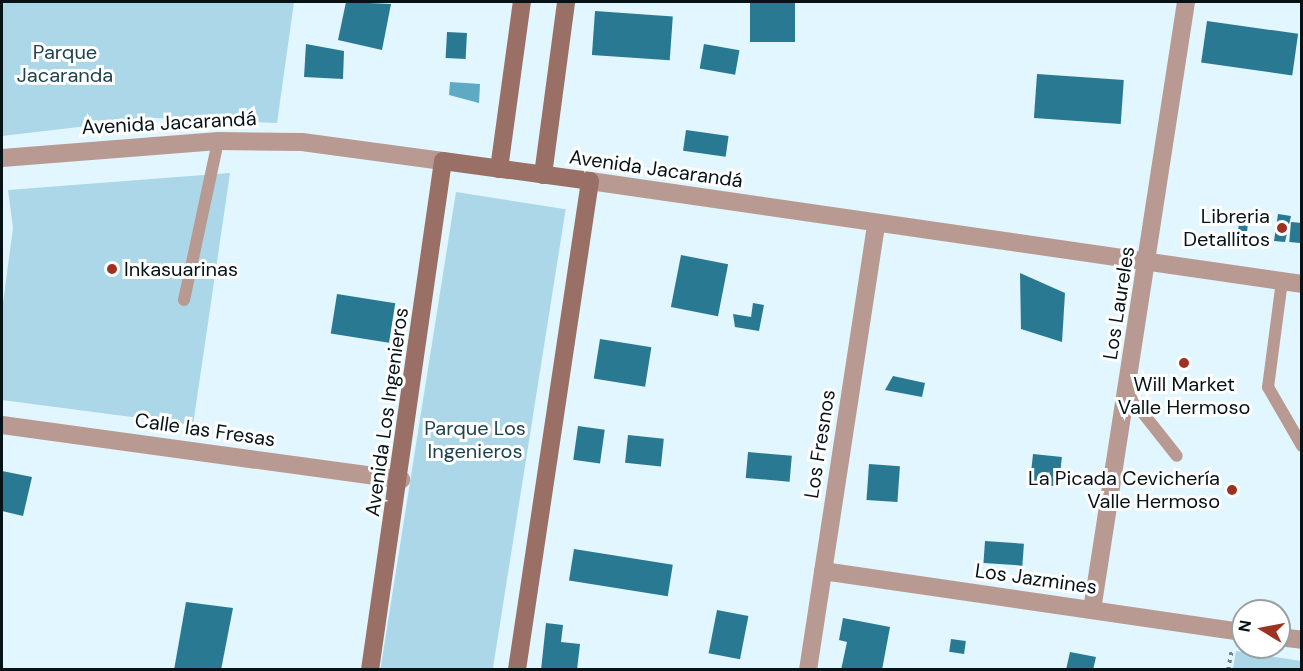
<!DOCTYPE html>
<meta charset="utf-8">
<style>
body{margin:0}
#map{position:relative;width:1303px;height:671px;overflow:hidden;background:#e1f6fe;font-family:"DM Sans",sans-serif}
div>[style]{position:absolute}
.green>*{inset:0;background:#abd7e8;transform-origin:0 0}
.water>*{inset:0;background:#5eaac4}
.building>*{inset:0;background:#2a7992;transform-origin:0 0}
.path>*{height:4px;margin-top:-2px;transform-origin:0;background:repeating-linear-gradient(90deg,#728388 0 3px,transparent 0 7.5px)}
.lane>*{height:12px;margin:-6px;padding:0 6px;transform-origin:6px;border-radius:6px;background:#b89a93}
.street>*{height:18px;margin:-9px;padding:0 9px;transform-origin:9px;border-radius:9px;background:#b89a93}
.secondary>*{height:18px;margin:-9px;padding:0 9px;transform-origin:9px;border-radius:9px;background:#9a6f66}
.dots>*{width:16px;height:16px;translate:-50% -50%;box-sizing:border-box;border:3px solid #fff;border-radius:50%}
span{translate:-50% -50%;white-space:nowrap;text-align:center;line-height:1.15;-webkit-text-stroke:6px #fff;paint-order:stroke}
.park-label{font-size:20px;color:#1e424e}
.street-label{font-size:20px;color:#051216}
.poi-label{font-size:20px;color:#051216}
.right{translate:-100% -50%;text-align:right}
.left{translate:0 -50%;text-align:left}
.frame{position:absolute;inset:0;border:3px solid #051216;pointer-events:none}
.north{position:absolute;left:1231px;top:599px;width:60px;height:60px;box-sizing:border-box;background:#fff;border:2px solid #9ba0a2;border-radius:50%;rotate:280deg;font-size:16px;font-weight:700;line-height:24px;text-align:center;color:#051216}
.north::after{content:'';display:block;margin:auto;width:21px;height:27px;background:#9c321f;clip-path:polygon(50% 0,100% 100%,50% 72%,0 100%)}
</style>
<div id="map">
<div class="green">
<i style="clip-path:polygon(2px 2px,294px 2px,277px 123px,155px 118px,2px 136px)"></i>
<i style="clip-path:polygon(230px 173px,193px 425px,2px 400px,2px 310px,13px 228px,8px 190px)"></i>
<i style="left:456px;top:192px;width:111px;height:482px;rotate:9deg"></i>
<i style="clip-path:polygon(1236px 651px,1301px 661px,1301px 669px,1233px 669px)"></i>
</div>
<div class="water">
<i style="clip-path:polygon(450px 82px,480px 84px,479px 103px,449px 95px)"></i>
</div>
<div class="building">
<i style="clip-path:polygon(346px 2px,391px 4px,382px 50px,338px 40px)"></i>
<i style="left:750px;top:2px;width:45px;height:40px"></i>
<i style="left:595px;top:11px;width:78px;height:44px;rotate:4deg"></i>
<i style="left:1207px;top:21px;width:92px;height:42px;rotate:8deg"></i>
<i style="left:447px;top:32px;width:20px;height:26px;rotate:3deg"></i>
<i style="clip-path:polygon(306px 44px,344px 51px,343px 79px,304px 77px)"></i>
<i style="left:704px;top:44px;width:36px;height:25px;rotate:10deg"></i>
<i style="left:1037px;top:74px;width:87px;height:44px;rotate:4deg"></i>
<i style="left:686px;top:130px;width:43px;height:21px;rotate:8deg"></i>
<i style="left:1240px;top:213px;width:9px;height:20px;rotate:6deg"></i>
<i style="clip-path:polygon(1278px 214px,1291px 216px,1285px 242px,1274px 241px)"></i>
<i style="left:1291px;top:222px;width:11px;height:20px;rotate:5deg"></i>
<i style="left:681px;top:255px;width:48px;height:53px;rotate:11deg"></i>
<i style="clip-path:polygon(1020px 273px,1065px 293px,1062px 342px,1021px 329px)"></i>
<i style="left:337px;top:294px;width:59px;height:40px;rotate:9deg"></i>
<i style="clip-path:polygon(753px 303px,764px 305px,759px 331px,735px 327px,733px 314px,751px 317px)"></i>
<i style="left:600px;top:339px;width:52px;height:40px;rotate:9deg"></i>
<i style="clip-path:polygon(893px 376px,925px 383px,922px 397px,885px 390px)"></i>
<i style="left:578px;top:426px;width:27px;height:34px;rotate:8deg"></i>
<i style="left:628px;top:435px;width:36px;height:28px;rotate:6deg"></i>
<i style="left:748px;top:452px;width:44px;height:26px;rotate:5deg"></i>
<i style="left:1033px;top:454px;width:29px;height:30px;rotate:6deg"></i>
<i style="left:869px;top:464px;width:31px;height:36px;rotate:4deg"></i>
<i style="clip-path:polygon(2px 471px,32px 477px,23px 516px,2px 511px)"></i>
<i style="left:985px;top:541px;width:39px;height:22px;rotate:4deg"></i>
<i style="left:574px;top:549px;width:100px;height:32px;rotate:9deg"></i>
<i style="clip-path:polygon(186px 602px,233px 608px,221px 670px,174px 670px)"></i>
<i style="left:717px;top:610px;width:32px;height:44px;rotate:11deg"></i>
<i style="clip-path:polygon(843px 618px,890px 627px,882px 670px,841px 670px,847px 642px,839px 640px)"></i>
<i style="clip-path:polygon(546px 623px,563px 625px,561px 642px,580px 644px,577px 670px,541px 670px)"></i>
<i style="left:951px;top:639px;width:15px;height:13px;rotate:8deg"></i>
<i style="clip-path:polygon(1070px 652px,1096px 657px,1093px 670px,1066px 670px)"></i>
</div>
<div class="path">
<i style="left:1228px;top:670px;width:21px;rotate:-79deg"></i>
</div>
<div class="lane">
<i style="left:1282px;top:281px;width:107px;rotate:97.5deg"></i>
<i style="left:1268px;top:387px;width:68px;rotate:60deg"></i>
<i style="left:184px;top:300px;width:163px;rotate:-77.9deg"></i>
<i style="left:1127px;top:393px;width:80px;rotate:51.6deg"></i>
</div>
<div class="street">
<i style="left:2px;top:158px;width:217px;rotate:-4.5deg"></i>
<i style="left:218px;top:141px;width:84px;rotate:0.7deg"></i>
<i style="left:302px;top:142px;width:142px;rotate:7.7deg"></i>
<i style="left:590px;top:181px;width:719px;rotate:8.23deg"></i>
<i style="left:2px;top:425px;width:403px;rotate:7.8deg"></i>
<i style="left:823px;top:571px;width:424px;rotate:8.3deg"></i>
<i style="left:1092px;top:610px;width:615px;rotate:-81.21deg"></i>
<i style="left:1279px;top:637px;width:23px;rotate:7deg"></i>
<i style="left:808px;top:670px;width:451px;rotate:-81.3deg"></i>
</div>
<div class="secondary">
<i style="left:499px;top:169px;width:169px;rotate:-82.2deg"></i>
<i style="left:543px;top:175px;width:175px;rotate:-82.4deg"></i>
<i style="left:370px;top:670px;width:514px;rotate:-81.84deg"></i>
<i style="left:443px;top:161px;width:148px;rotate:7.7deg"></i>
<i style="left:590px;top:181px;width:494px;rotate:98.5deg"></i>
</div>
<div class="dots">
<i style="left:1282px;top:228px;background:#9c321f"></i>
<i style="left:112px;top:269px;background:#9c321f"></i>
<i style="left:1184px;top:363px;background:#9c321f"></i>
<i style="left:1232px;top:490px;background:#9c321f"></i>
</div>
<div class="park-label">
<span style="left:65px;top:64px">Parque<br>Jacaranda</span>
<span style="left:475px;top:440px">Parque Los<br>Ingenieros</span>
</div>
<div class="street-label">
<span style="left:169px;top:123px;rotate:-3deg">Avenida Jacarandá</span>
<span style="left:656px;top:169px;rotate:8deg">Avenida Jacarandá</span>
<span style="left:1119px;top:303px;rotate:-81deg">Los Laureles</span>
<span style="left:387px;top:412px;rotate:-82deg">Avenida Los Ingenieros</span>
<span style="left:205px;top:430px;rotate:8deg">Calle las Fresas</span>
<span style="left:820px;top:444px;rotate:-81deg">Los Fresnos</span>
<span style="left:1036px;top:579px;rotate:8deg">Los Jazmines</span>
</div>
<div class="poi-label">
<span class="right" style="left:1270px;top:228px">Libreria<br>Detallitos</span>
<span class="left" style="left:124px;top:269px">Inkasuarinas</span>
<span style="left:1184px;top:396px">Will Market<br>Valle Hermoso</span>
<span class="right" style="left:1220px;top:490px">La Picada Cevichería<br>Valle Hermoso</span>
</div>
<div class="frame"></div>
<div class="north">N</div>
</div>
